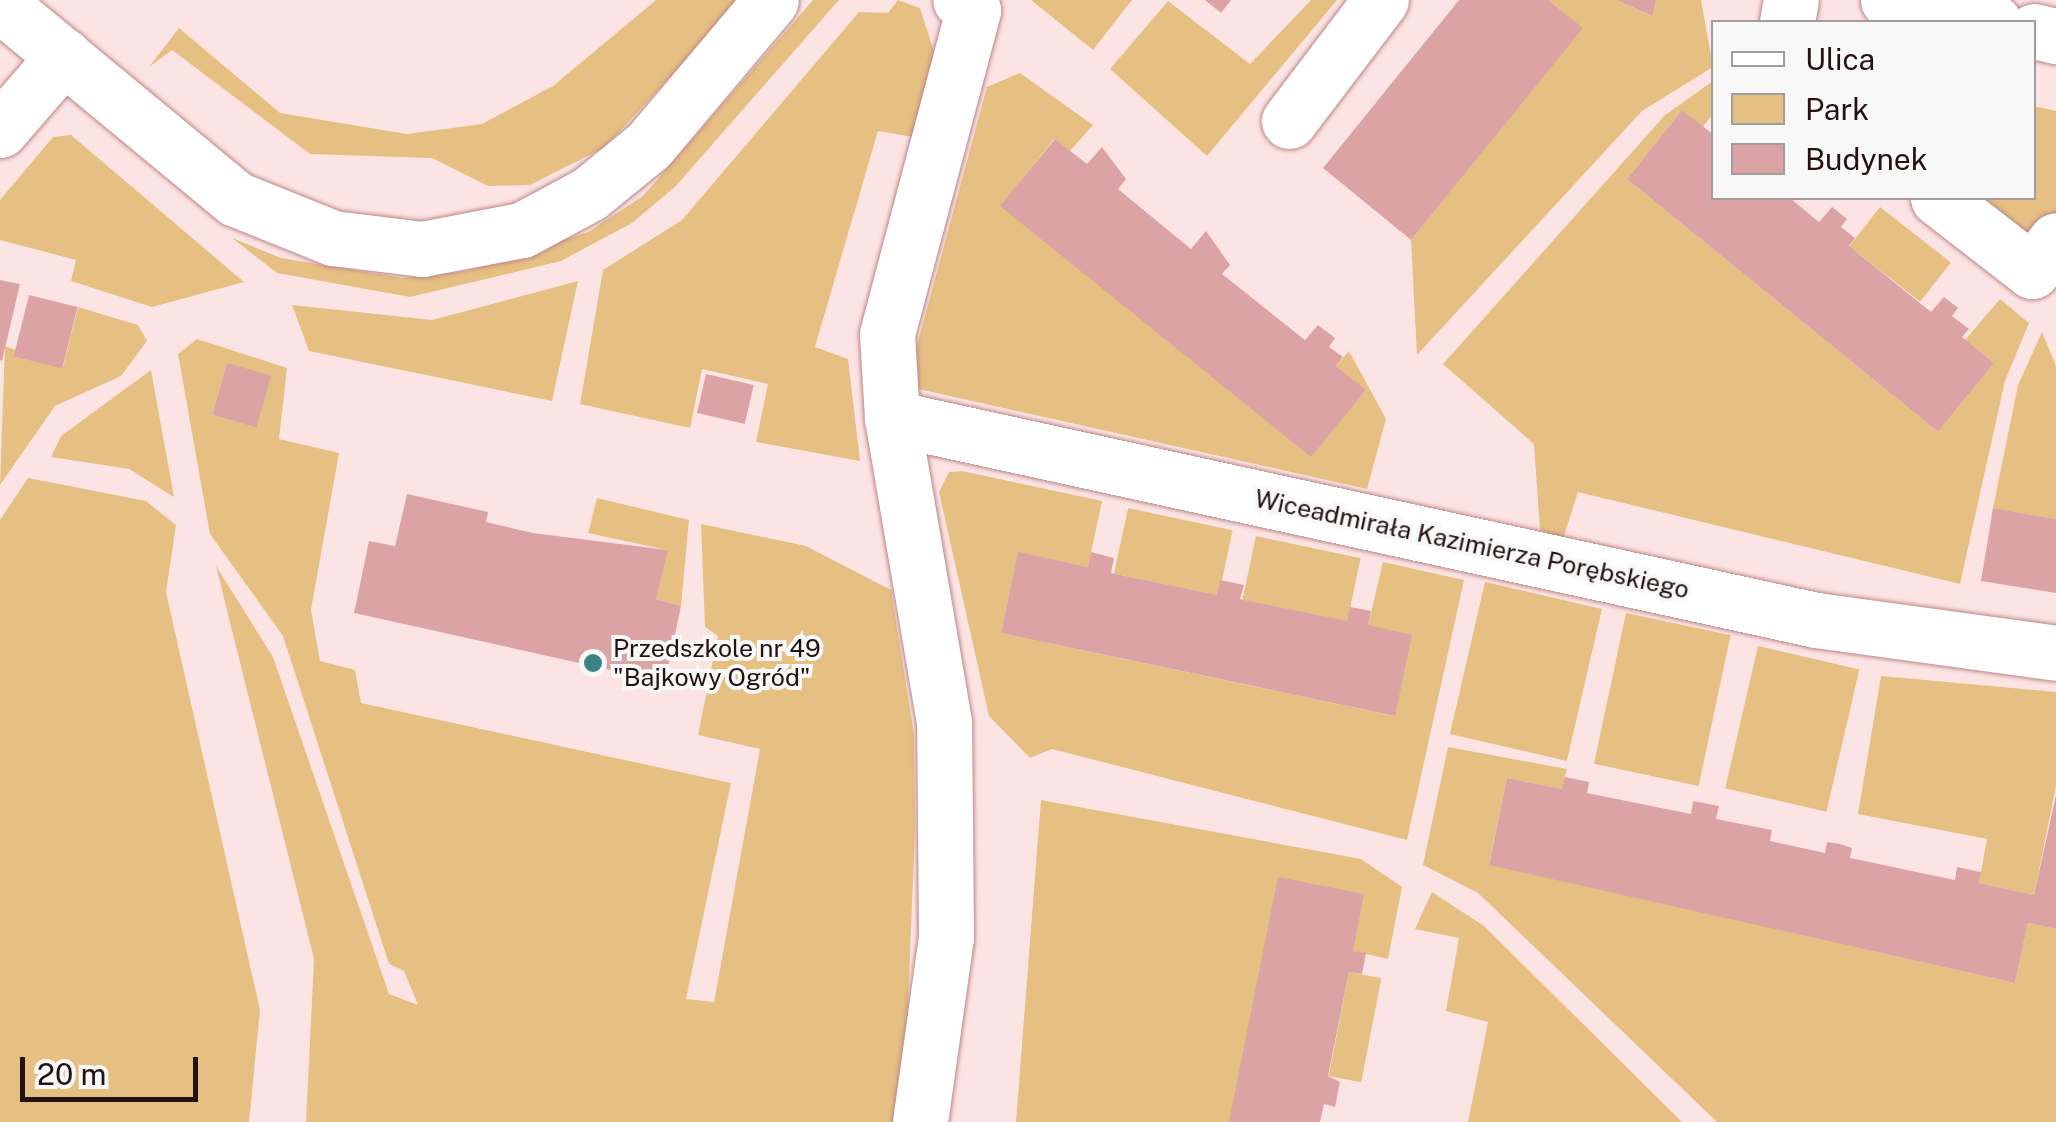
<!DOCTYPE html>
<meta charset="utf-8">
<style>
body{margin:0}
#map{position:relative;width:2056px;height:1122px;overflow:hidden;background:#fde4e4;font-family:"Public Sans",sans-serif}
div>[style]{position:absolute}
.green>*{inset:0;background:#e6bf82;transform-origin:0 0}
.building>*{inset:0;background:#dca3a4;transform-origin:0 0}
.roads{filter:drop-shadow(0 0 2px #bd8687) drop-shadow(0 0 2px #bd8687)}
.minor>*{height:55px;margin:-27.5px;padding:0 27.5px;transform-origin:27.5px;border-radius:27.5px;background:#fff}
.dots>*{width:28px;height:28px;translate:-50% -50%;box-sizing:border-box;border:5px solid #f8f8f8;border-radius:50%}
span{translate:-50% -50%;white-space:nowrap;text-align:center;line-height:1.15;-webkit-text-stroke:8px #f8f8f8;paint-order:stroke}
.street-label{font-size:25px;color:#251112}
.poi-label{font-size:25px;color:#251112}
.left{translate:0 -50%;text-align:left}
.legend{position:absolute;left:1711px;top:20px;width:325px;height:180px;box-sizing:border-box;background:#f8f8f8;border:2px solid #a49c9c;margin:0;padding:12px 18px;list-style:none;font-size:30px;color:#251112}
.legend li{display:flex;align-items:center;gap:20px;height:50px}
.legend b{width:50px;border:2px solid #a49c9c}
.scale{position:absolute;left:20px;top:1057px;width:178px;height:45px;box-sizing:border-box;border:5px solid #251112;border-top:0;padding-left:12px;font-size:30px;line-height:35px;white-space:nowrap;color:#251112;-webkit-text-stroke:8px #f8f8f8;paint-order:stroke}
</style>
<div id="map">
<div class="green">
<i style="clip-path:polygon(656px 0,742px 0,605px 147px,530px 185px,488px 186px,432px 158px,310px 154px,172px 50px,149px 67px,179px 28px,280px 113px,407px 134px,482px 124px,553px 86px)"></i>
<i style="clip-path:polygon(813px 0,839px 0,675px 187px,632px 223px,561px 261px,410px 297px,277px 273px,232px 238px,281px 258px,403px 278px,467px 271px,588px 232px,643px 196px)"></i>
<i style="clip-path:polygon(898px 0,920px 8px,937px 61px,919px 138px,878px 131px,815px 347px,848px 359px,860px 461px,756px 442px,768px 384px,702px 369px,690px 428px,580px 404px,603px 270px,682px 220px,859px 12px,888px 13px)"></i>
<i style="clip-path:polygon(1031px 0,1132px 0,1093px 50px)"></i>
<i style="clip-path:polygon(1311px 0,1337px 0,1207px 156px,1110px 69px,1168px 1px,1250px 64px)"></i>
<i style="clip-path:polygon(1548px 0,1616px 0,1651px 16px,1656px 0,1701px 0,1713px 67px,1642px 111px,1417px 355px,1411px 240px,1582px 28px)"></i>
<i style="clip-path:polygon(1020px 73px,1093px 125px,1070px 151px,1054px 139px,1001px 206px,1311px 456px,1365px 391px,1336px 366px,1349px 351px,1386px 419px,1367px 489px,914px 388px,908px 379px,987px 87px)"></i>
<i style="clip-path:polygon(1713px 81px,1713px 114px,1703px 127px,1682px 110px,1627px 179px,1938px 432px,1994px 363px,1965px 340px,2000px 299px,2029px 323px,2005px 381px,1960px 584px,1578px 492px,1563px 539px,1540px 530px,1534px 444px,1443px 364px,1665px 115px)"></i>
<i style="clip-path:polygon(2034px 106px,2056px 111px,2056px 221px,2022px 235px,1957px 198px,2034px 198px)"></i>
<i style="clip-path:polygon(71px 135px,244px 282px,152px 307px,71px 281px,76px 260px,0 240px,0 200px,53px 137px)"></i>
<i style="left:1880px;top:207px;width:90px;height:50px;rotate:38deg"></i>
<i style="clip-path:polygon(578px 281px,552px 401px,309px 351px,292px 305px,432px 320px)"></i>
<i style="clip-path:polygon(78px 307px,138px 325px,147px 341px,121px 376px,55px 406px,0 485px,5px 346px,63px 367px)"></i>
<i style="clip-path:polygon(2042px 332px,2056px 366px,2056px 519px,1993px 508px,2018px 385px)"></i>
<i style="clip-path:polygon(evenodd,197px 339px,287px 368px,279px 439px,339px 453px,311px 610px,320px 661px,355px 670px,361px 703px,731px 783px,686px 999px,714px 1002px,760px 749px,698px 735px,718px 636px,705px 627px,701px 524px,806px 546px,891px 590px,914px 734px,915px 827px,907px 1031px,893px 1122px,306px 1122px,314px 959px,216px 566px,273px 657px,389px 994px,418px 1005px,404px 971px,389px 964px,283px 636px,210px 534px,178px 354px,197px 339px,227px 363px,256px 427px,255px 427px,212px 415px,227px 363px)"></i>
<i style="clip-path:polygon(151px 370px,174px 497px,129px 469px,51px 457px,61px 436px)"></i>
<i style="clip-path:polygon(962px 471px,1102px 501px,1088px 567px,1018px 553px,1001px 633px,1394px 716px,1368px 625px,1383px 562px,1464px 580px,1407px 840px,1052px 749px,1030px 758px,989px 716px,939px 492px,949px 472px)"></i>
<i style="clip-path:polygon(28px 478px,146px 501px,176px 525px,166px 592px,260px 1010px,249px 1122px,0 1122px,0 520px)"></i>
<i style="clip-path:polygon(597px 498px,689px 520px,681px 606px,656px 599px,667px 550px,588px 533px)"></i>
<i style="left:1128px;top:508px;width:107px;height:67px;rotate:12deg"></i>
<i style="left:1256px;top:536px;width:107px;height:65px;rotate:12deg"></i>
<i style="left:1485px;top:582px;width:120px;height:156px;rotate:13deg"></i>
<i style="left:1626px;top:613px;width:107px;height:154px;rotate:12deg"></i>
<i style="left:1758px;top:646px;width:104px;height:146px;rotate:13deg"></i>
<i style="clip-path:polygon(1881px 676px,2056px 692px,2056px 786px,2034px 895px,1979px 883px,1987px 839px,1858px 814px)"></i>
<i style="clip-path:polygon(1448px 747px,1567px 769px,1562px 789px,1507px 778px,1489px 864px,2015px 983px,2028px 923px,2056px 929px,2056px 1122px,1717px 1122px,1478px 893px,1423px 865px)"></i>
<i style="clip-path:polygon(1041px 800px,1361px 859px,1402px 887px,1388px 959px,1353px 951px,1229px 1122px,1016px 1122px)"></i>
<i style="clip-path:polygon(1432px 892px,1484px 926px,1682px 1122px,1468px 1122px,1488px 1022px,1446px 1011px,1459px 938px,1415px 929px)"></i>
<i style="left:1349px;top:972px;width:33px;height:106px;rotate:11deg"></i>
</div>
<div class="building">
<i style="clip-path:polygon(1205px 0,1231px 0,1221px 13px)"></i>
<i style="clip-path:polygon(1459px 0,1548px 0,1583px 28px,1411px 240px,1323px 168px)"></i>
<i style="clip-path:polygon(1616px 0,1656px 0,1652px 16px)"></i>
<i style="clip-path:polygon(1682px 110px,1714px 135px,1714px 198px,1790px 198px,1819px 222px,1832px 207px,1847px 219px,1841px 227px,1855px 238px,1849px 246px,1931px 312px,1944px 297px,1958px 308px,1952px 316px,1969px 329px,1962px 337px,1994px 363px,1938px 432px,1627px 179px)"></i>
<i style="clip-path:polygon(1055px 139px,1087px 164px,1102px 147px,1126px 179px,1118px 189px,1191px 249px,1206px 231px,1230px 265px,1222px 274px,1305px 340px,1318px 325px,1335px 338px,1329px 347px,1343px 357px,1336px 366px,1366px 390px,1311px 457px,1000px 206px)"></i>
<i style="clip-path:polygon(0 280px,20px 284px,2px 361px,0 360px)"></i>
<i style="left:29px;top:295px;width:50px;height:63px;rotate:14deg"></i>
<i style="left:227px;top:363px;width:46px;height:54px;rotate:16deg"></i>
<i style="left:706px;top:374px;width:49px;height:40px;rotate:13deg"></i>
<i style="clip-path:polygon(407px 494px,488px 512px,486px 522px,533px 533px,668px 550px,656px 599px,681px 606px,665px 682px,354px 613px,369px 541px,395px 546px)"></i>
<i style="clip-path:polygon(1993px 508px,2056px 519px,2056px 593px,1981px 581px)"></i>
<i style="clip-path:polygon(1018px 552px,1088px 567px,1091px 552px,1114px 558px,1111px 573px,1217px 595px,1220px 580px,1234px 583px,1244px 585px,1240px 599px,1347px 621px,1350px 607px,1371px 611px,1368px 625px,1412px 635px,1395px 716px,1001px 633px)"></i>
<i style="clip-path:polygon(1565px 777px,1589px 782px,1587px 793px,1691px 814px,1693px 801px,1719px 806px,1716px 819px,1772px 830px,1770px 841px,1825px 853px,1827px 842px,1840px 844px,1852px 848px,1850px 858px,1955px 880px,1957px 867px,1981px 872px,1979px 883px,2034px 895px,2056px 795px,2056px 929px,2028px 923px,2015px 983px,1489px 865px,1507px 778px,1562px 789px)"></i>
<i style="clip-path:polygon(1278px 877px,1364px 894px,1353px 951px,1366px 953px,1362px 974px,1349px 972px,1328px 1076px,1340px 1082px,1335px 1107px,1324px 1104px,1320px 1122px,1229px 1122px)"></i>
</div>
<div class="roads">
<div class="minor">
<i style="left:1888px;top:0;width:108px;rotate:11.7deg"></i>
<i style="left:0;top:4px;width:306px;rotate:39.6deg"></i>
<i style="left:236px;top:199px;width:105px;rotate:21.9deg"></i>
<i style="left:333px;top:238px;width:90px;rotate:7deg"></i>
<i style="left:422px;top:249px;width:102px;rotate:-10.8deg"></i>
<i style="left:522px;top:230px;width:76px;rotate:-28.2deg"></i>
<i style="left:589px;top:194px;width:77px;rotate:-39.2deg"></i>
<i style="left:649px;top:145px;width:189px;rotate:-49.9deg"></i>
<i style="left:1787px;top:22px;width:22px;rotate:-80deg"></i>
<i style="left:2034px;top:31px;width:23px;rotate:13deg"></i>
<i style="left:1289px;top:121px;width:152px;rotate:-52.8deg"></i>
<i style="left:0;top:130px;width:98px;rotate:-49.1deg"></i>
<i style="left:1938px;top:198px;width:119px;rotate:37.8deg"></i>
<i style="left:2032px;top:271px;width:39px;rotate:-52deg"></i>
<i style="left:892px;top:418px;width:946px;rotate:12.33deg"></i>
<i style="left:1816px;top:620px;width:242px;rotate:7.8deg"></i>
<i style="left:920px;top:1122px;width:187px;rotate:-82deg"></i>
<i style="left:946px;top:937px;width:215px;rotate:-90.5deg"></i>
<i style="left:944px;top:722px;width:308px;rotate:-99.7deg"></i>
<i style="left:892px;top:418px;width:84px;rotate:-93.4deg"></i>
<i style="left:887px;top:334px;width:335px;rotate:-75.1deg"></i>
<i style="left:973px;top:10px;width:16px;rotate:-142deg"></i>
</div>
</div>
<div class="dots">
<i style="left:593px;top:663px;background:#3a8284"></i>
</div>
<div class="street-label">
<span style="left:1472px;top:544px;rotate:12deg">Wiceadmirała Kazimierza Porębskiego</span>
</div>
<div class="poi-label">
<span class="left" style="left:613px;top:663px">Przedszkole nr 49<br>"Bajkowy Ogród"</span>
</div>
<ul class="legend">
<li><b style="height:12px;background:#fff"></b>Ulica</li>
<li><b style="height:28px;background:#e6bf82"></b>Park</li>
<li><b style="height:28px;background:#dca3a4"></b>Budynek</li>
</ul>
<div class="scale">20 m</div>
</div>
